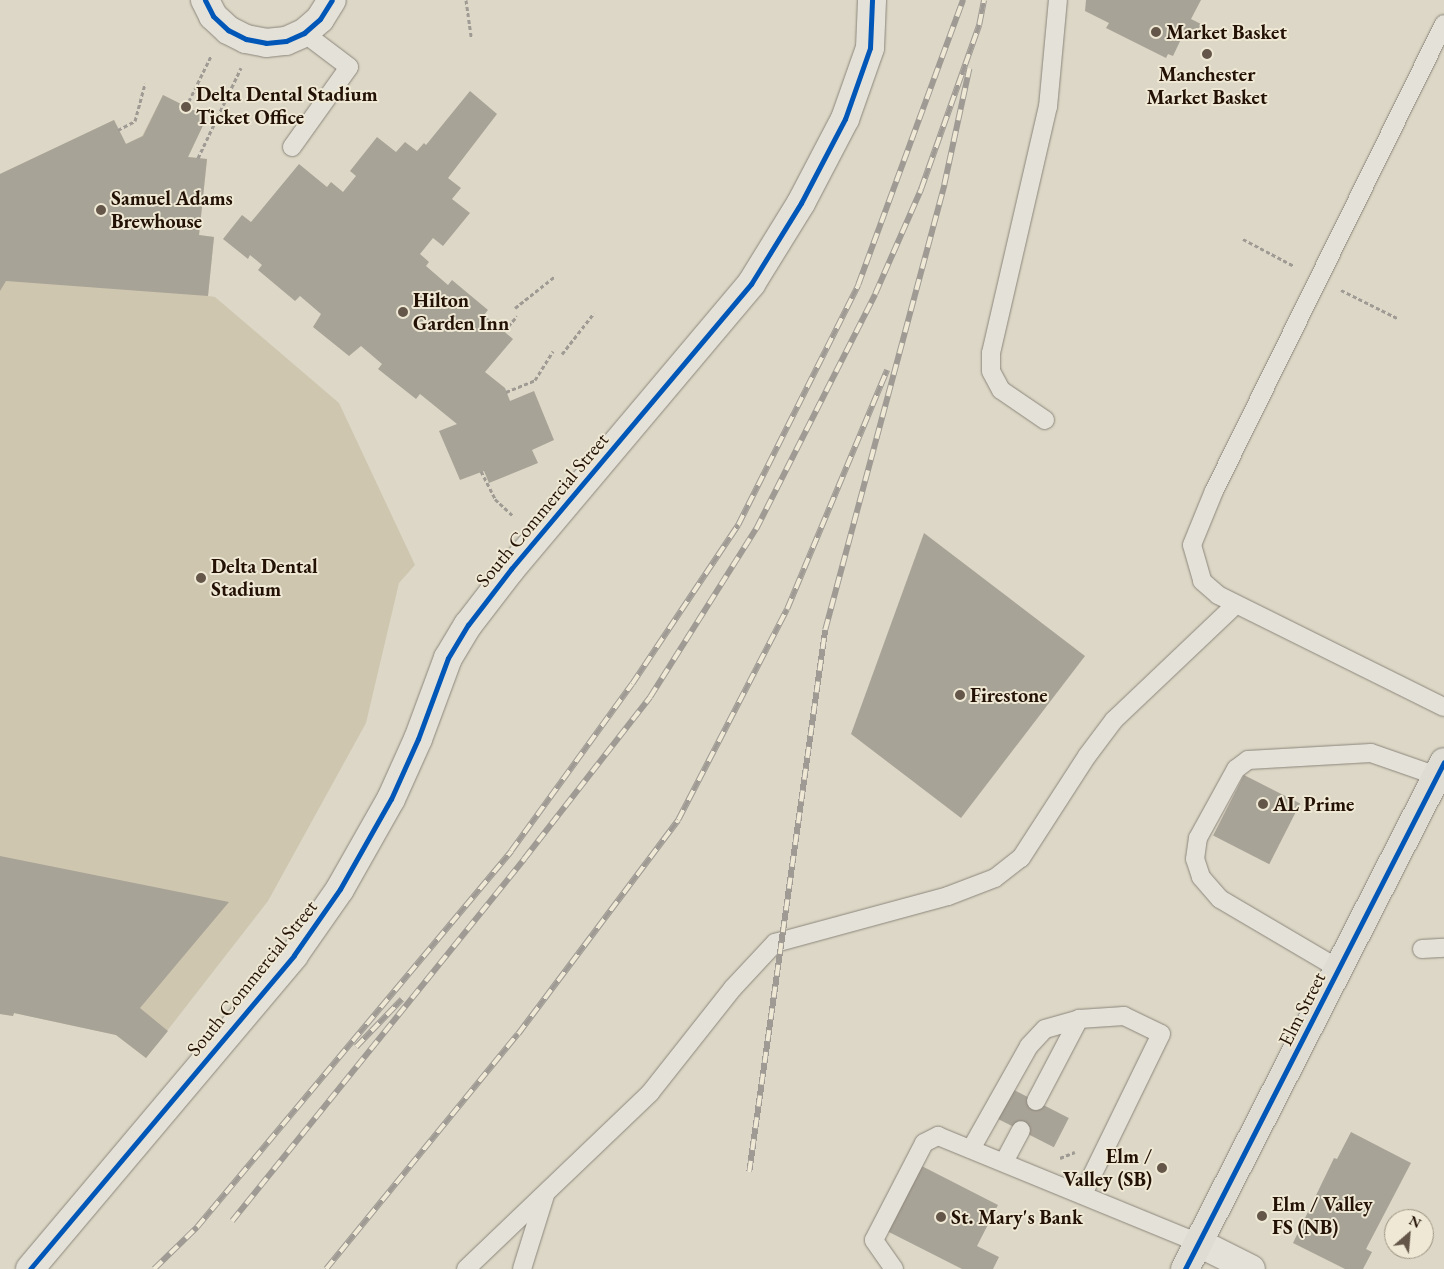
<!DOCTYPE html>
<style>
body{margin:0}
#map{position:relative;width:1444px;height:1269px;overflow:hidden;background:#dcd7c6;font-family:"EB Garamond",serif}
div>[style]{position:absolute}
.green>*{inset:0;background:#cfc6b0}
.building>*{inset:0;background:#a8a397;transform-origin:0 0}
.path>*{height:3px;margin-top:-1.5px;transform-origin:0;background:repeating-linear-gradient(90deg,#9f9b94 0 4px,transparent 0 6.5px)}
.roads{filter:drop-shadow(0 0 1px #8c867b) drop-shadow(0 0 1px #8c867b)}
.service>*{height:18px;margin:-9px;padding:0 9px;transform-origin:9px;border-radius:9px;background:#e4e1d9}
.minor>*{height:28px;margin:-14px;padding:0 14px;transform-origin:14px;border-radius:14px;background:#e4e1d9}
.secondary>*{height:28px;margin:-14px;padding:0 14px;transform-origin:14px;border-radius:14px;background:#e4e1d9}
.primary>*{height:28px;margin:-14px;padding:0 14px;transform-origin:14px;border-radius:14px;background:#dfdcd3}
.rail>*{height:5.5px;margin-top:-2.75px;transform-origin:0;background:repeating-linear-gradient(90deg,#eee8d4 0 11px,#9f9b94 0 22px);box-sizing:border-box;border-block:1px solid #9f9b94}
.cycleway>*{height:5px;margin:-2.5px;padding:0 2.5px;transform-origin:2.5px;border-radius:2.5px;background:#0057b8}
.dots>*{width:14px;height:14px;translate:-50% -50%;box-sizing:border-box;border:2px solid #eee8d4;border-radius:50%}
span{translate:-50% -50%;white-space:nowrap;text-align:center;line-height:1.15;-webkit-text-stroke:4px #eee8d4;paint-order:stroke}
.poi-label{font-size:20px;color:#231106;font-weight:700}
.left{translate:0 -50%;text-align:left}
.right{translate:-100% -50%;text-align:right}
.street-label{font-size:20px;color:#231106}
.north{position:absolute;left:1384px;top:1209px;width:50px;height:50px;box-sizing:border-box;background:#eee8d4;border:1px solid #9d9282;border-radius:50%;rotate:27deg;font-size:14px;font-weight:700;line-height:20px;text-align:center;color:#231106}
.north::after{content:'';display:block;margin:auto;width:18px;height:22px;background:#645649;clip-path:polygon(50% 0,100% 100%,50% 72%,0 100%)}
</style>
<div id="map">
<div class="green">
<i style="clip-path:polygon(163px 95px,207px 117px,188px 157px,207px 159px,199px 235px,214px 237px,208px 296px,215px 297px,339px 403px,415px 565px,399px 583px,366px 723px,268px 901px,146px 1058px,116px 1035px,14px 1013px,13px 1016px,0 1014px,0 174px,114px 120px,126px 144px,142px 136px)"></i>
</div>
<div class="building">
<i style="clip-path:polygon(1086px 0,1201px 0,1191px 19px,1201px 24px,1193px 40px,1183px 35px,1173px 56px,1168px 54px,1166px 58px,1106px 28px,1109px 23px,1085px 11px)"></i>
<i style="clip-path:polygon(470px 91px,497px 114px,448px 178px,461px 188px,452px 199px,470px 213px,443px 246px,433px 238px,420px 254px,429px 262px,426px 266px,448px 285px,452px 280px,488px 310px,484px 315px,513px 339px,485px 372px,505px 388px,510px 401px,534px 391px,554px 440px,532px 450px,538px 463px,489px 483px,484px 471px,460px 480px,439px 431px,457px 424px,420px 394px,416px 399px,378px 369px,382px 364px,361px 346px,349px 356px,313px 327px,321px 314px,300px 296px,295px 301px,258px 270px,262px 265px,250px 255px,248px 259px,223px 239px,242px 215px,251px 222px,299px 164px,327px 187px,331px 182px,343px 192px,356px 176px,350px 171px,377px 137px,396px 152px,405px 142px,417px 151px,424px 143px,426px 145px)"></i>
<i style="clip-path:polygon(163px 95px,207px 117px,188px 157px,207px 159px,199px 235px,214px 237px,208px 296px,6px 281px,0 291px,0 174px,114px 120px,126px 144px,143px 136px)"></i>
<i style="clip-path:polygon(924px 533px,1085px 656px,961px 818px,851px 734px)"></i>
<i style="left:1244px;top:775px;width:63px;height:68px;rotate:27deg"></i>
<i style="clip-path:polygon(0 856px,229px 902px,140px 1008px,168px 1031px,146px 1058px,116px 1035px,14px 1013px,13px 1016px,0 1014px)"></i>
<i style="left:1010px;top:1088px;width:66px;height:33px;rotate:27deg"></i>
<i style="clip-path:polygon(1351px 1132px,1411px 1163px,1366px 1249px,1372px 1252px,1363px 1269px,1345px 1269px,1293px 1243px,1334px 1158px,1337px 1159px)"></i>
<i style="clip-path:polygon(910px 1160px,998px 1205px,977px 1246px,999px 1257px,993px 1269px,962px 1269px,885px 1230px)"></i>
</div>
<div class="path">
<i style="left:466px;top:0;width:37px;rotate:82deg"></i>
<i style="left:186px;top:107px;width:57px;rotate:-63.9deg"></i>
<i style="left:118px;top:130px;width:19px;rotate:-28deg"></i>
<i style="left:135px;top:121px;width:39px;rotate:-75deg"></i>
<i style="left:198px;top:158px;width:100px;rotate:-64.5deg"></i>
<i style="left:1243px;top:239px;width:58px;rotate:27.9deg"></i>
<i style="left:1341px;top:290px;width:63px;rotate:26.6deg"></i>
<i style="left:515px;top:308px;width:50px;rotate:-38.5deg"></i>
<i style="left:504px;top:331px;width:20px;rotate:-49deg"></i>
<i style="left:562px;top:354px;width:52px;rotate:-52deg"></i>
<i style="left:506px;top:392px;width:31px;rotate:-22deg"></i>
<i style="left:535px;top:380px;width:34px;rotate:-58deg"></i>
<i style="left:481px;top:471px;width:31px;rotate:63deg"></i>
<i style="left:495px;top:499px;width:26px;rotate:43deg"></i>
<i style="left:1060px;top:1158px;width:16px;rotate:-22deg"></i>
</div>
<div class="roads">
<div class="service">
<i style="left:1444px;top:24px;width:521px;rotate:116.22deg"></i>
<i style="left:1214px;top:491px;width:58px;rotate:112.2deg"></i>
<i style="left:1192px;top:545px;width:37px;rotate:74deg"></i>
<i style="left:1202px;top:581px;width:21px;rotate:41deg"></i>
<i style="left:1218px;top:595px;width:252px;rotate:26.4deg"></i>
<i style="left:292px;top:147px;width:98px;rotate:-54.5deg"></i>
<i style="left:349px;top:67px;width:56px;rotate:-142.9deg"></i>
<i style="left:1045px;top:420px;width:53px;rotate:-145.7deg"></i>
<i style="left:1001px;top:390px;width:21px;rotate:-118deg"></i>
<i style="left:991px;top:371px;width:18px;rotate:-90deg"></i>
<i style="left:991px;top:353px;width:253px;rotate:-77deg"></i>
<i style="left:1048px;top:107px;width:107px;rotate:-84.7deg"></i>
<i style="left:1422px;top:949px;width:22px;rotate:-3deg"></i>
<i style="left:1339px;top:969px;width:138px;rotate:-149.5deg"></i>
<i style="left:1220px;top:899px;width:29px;rotate:-131deg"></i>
<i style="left:1201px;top:877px;width:19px;rotate:-108deg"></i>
<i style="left:1195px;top:859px;width:21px;rotate:-82deg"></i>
<i style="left:1198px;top:838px;width:79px;rotate:-61.2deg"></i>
<i style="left:1236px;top:769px;width:15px;rotate:-37deg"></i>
<i style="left:1248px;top:760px;width:123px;rotate:-3.3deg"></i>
<i style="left:1371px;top:753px;width:70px;rotate:19.2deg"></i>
<i style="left:1036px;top:1101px;width:93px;rotate:-62.3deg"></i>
<i style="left:1079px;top:1019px;width:45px;rotate:-3.8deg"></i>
<i style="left:1124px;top:1016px;width:41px;rotate:25.9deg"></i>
<i style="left:1161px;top:1034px;width:178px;rotate:116deg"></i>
<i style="left:971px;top:1149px;width:118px;rotate:-60.6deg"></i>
<i style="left:1029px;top:1046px;width:23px;rotate:-47deg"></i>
<i style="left:1045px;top:1029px;width:35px;rotate:-16deg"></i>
<i style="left:1004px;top:1162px;width:36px;rotate:-62deg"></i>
<i style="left:466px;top:1269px;width:255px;rotate:-43.7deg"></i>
<i style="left:650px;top:1093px;width:134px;rotate:-51.7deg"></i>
<i style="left:733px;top:988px;width:62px;rotate:-47deg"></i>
<i style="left:775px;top:943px;width:179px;rotate:-15.2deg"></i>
<i style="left:948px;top:896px;width:50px;rotate:-21deg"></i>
<i style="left:995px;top:878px;width:33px;rotate:-38deg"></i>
<i style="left:1021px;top:858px;width:121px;rotate:-57.1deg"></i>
<i style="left:1087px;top:756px;width:45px;rotate:-53.1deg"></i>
<i style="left:1114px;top:720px;width:167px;rotate:-43.5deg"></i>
<i style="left:522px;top:1269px;width:77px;rotate:-72.7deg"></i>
<i style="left:894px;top:1269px;width:35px;rotate:-125deg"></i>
<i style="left:874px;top:1240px;width:109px;rotate:-62.7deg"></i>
<i style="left:924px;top:1143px;width:16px;rotate:-27deg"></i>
<i style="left:938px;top:1136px;width:282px;rotate:22.3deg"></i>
</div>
<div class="minor">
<i style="left:205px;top:0;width:18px;rotate:63deg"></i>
<i style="left:213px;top:16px;width:21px;rotate:43deg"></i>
<i style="left:228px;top:30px;width:20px;rotate:27deg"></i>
<i style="left:246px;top:39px;width:20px;rotate:11deg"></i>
<i style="left:266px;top:43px;width:20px;rotate:-6deg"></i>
<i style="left:286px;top:41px;width:20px;rotate:-24deg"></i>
<i style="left:304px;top:33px;width:21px;rotate:-41deg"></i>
<i style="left:320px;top:19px;width:22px;rotate:-58deg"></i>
<i style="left:30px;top:1269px;width:410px;rotate:-49.9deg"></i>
<i style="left:294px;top:955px;width:80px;rotate:-55.1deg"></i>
<i style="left:340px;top:889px;width:103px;rotate:-60.5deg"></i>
<i style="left:391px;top:799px;width:66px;rotate:-65.8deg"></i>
<i style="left:418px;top:739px;width:86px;rotate:-69.7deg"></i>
<i style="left:448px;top:658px;width:39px;rotate:-59deg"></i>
<i style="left:468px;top:625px;width:71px;rotate:-52.5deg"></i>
<i style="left:511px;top:569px;width:373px;rotate:-49.9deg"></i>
<i style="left:751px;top:284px;width:95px;rotate:-58.3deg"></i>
<i style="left:801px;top:203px;width:95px;rotate:-62.4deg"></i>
<i style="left:845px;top:119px;width:75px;rotate:-70.6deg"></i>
<i style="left:870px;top:48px;width:48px;rotate:-87.6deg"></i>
</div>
<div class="secondary">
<i style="left:1199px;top:1243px;width:58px;rotate:26.6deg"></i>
</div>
<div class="primary">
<i style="left:1185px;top:1269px;width:569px;rotate:-62.94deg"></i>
</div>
</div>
<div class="rail">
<i style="left:356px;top:1047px;width:66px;rotate:-46.2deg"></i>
<i style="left:749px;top:1172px;width:547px;rotate:-82.02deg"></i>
<i style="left:825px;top:630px;width:461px;rotate:-75deg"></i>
<i style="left:944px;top:185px;width:119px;rotate:-77.8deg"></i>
<i style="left:232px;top:1221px;width:465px;rotate:-51.1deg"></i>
<i style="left:524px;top:859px;width:205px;rotate:-52.1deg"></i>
<i style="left:650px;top:697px;width:199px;rotate:-57.8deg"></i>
<i style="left:756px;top:529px;width:263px;rotate:-63.1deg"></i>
<i style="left:875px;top:294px;width:115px;rotate:-66.3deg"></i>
<i style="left:921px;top:189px;width:174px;rotate:-70.5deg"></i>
<i style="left:979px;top:25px;width:25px;rotate:-79deg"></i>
<i style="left:154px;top:1269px;width:60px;rotate:-44.3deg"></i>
<i style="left:197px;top:1227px;width:490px;rotate:-50.1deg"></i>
<i style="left:511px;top:851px;width:206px;rotate:-54.1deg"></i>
<i style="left:632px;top:684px;width:191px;rotate:-56.3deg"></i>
<i style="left:738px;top:525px;width:268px;rotate:-63.4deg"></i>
<i style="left:858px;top:285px;width:304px;rotate:-69.8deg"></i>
<i style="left:326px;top:1269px;width:303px;rotate:-50.8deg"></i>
<i style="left:518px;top:1034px;width:267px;rotate:-53.2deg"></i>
<i style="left:678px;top:820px;width:237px;rotate:-62.7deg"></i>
<i style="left:787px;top:609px;width:259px;rotate:-67.3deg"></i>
</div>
<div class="cycleway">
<i style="left:205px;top:0;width:18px;rotate:63deg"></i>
<i style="left:213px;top:16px;width:21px;rotate:43deg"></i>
<i style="left:228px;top:30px;width:20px;rotate:27deg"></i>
<i style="left:246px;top:39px;width:20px;rotate:11deg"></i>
<i style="left:266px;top:43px;width:20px;rotate:-6deg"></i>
<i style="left:286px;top:41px;width:20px;rotate:-24deg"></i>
<i style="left:304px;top:33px;width:21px;rotate:-41deg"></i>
<i style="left:320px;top:19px;width:22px;rotate:-58deg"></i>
<i style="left:30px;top:1269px;width:410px;rotate:-49.9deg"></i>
<i style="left:294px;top:955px;width:80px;rotate:-55.1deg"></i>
<i style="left:340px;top:889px;width:103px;rotate:-60.5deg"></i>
<i style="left:391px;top:799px;width:66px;rotate:-65.8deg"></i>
<i style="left:418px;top:739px;width:86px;rotate:-69.7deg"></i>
<i style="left:448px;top:658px;width:39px;rotate:-59deg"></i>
<i style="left:468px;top:625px;width:71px;rotate:-52.5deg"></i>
<i style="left:511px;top:569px;width:373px;rotate:-49.9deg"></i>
<i style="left:751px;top:284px;width:95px;rotate:-58.3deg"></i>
<i style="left:801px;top:203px;width:95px;rotate:-62.4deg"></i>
<i style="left:845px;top:119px;width:75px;rotate:-70.6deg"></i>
<i style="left:870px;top:48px;width:48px;rotate:-87.6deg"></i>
<i style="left:1185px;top:1269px;width:569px;rotate:-62.94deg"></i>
</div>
<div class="dots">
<i style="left:1156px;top:32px;background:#645649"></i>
<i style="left:1207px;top:54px;background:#645649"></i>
<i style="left:186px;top:107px;background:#645649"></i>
<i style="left:101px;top:210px;background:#645649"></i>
<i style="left:403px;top:312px;background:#645649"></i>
<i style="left:201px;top:578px;background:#645649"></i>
<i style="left:960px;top:695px;background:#645649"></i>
<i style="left:1263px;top:804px;background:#645649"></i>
<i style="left:1162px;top:1168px;background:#645649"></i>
<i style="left:1262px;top:1216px;background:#645649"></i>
<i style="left:941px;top:1217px;background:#645649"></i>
</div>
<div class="poi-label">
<span class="left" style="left:1166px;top:32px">Market Basket</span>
<span style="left:1207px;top:86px">Manchester<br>Market Basket</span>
<span class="left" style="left:196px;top:106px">Delta Dental Stadium<br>Ticket Office</span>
<span class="left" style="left:111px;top:210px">Samuel Adams<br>Brewhouse</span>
<span class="left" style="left:413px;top:312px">Hilton<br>Garden Inn</span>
<span class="left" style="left:211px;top:578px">Delta Dental<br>Stadium</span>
<span class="left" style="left:970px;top:695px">Firestone</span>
<span class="left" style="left:1273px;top:804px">AL Prime</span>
<span class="right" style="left:1152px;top:1168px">Elm /<br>Valley (SB)</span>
<span class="left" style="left:1272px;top:1216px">Elm / Valley<br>FS (NB)</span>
<span class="left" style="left:951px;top:1217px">St. Mary's Bank</span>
</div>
<div class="street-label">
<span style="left:542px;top:510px;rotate:-50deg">South Commercial Street</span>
<span style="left:252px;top:978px;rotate:-51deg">South Commercial Street</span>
<span style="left:1302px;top:1009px;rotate:-63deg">Elm Street</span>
</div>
<div class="north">N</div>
</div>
